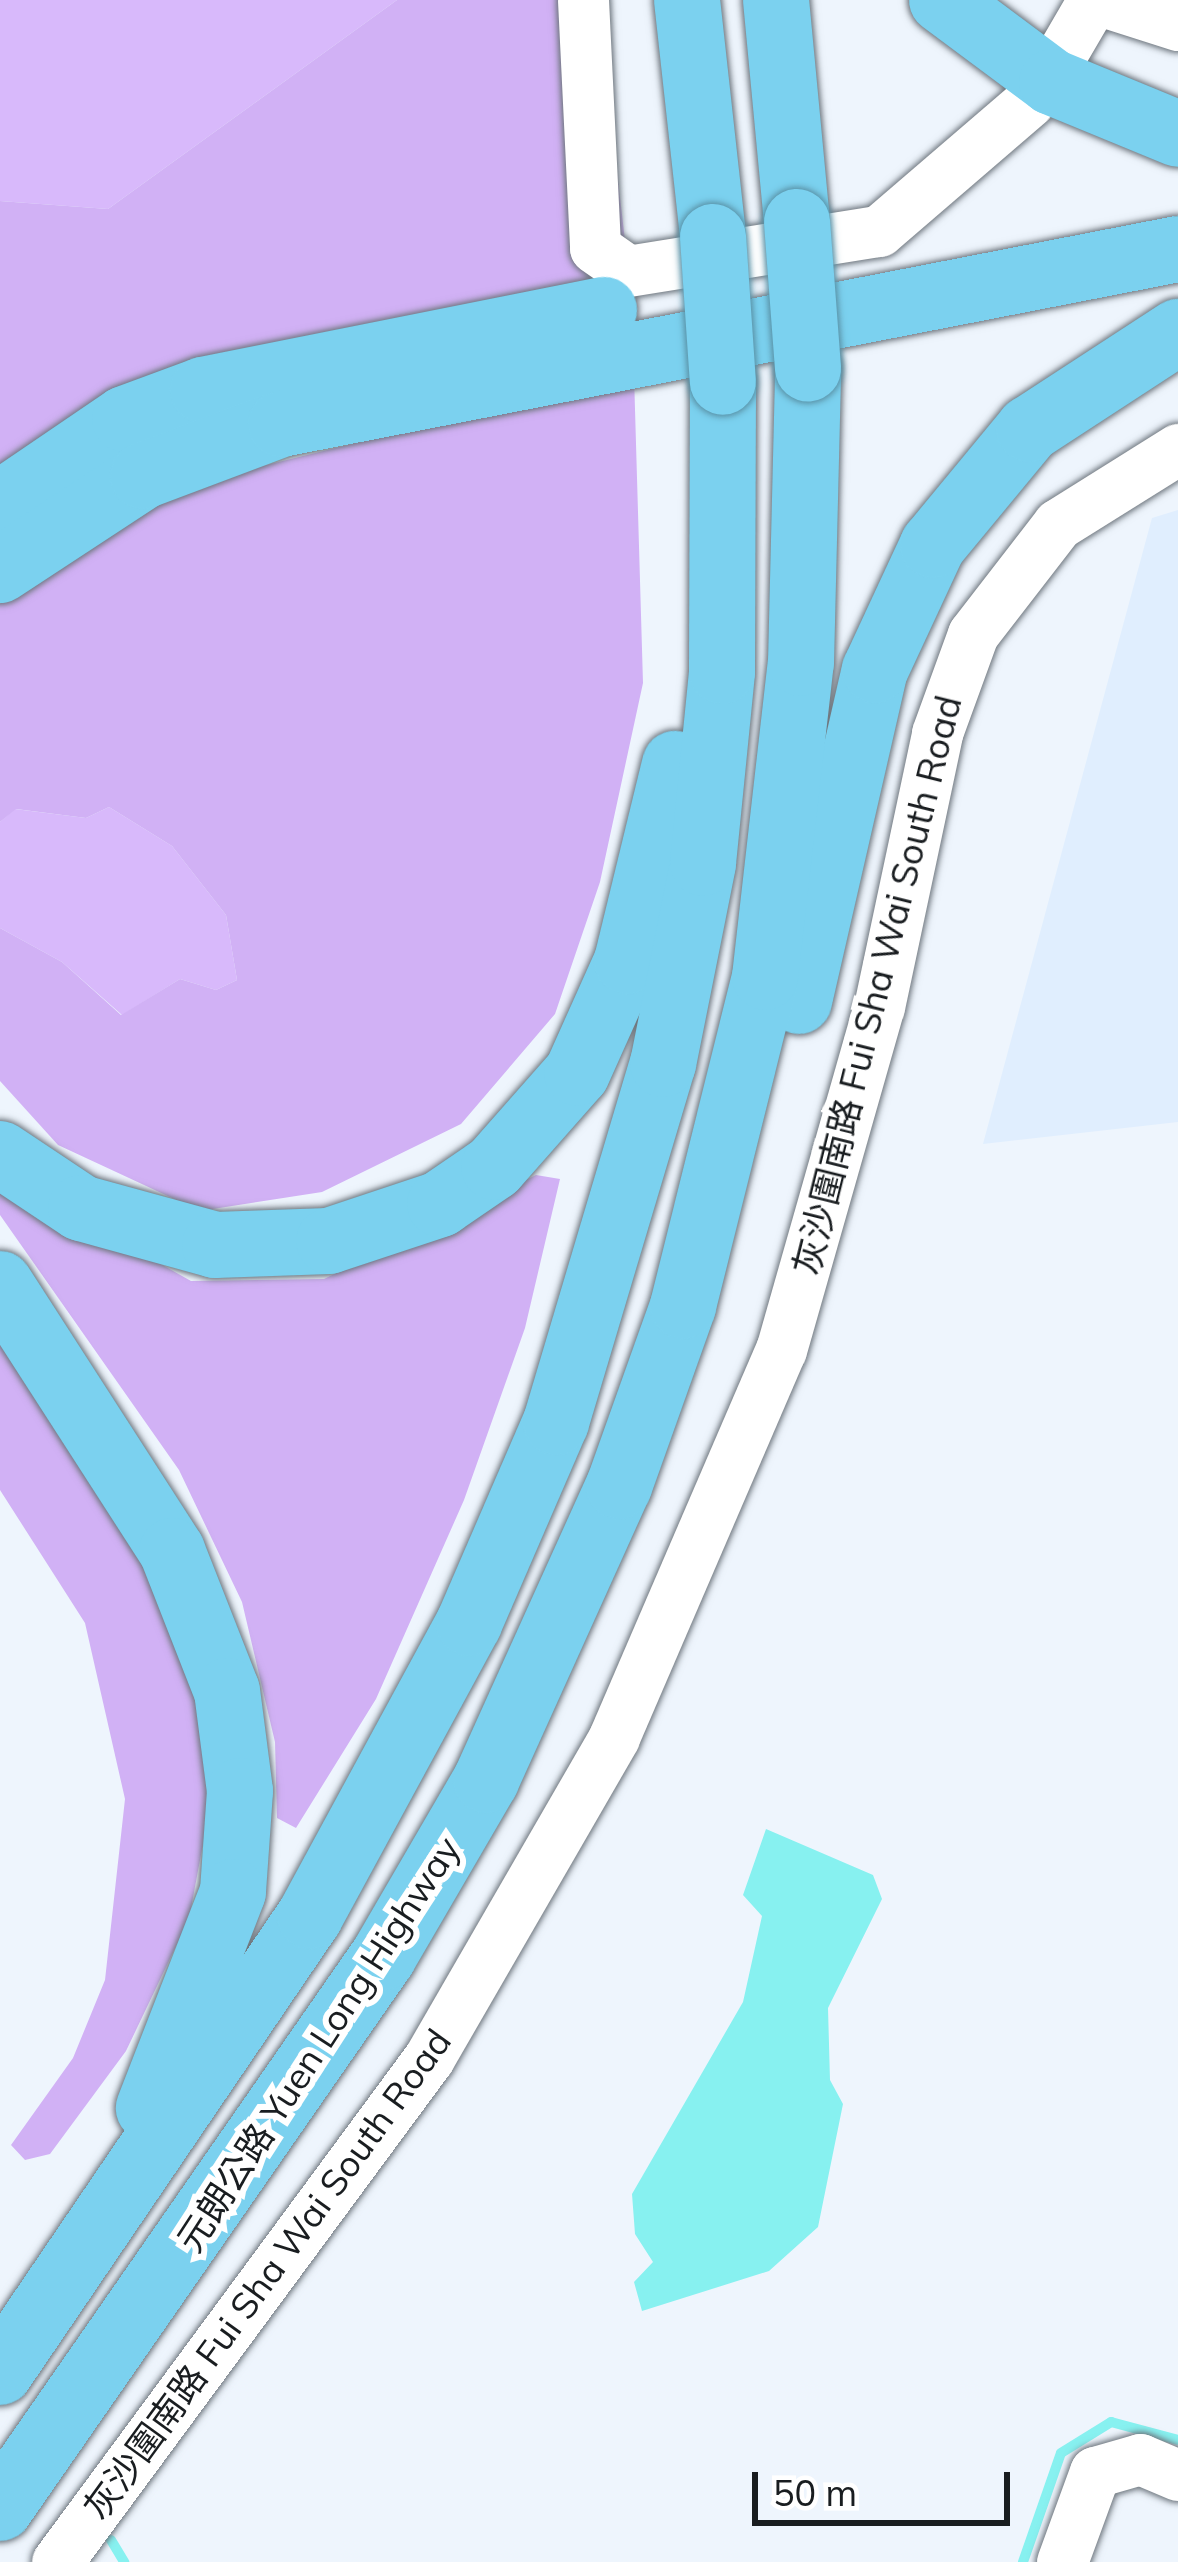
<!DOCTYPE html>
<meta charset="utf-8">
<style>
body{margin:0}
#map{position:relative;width:1178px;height:2562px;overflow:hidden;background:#eef5fd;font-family:Mulish,"Noto Sans TC",sans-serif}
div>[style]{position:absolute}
.built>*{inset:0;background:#e0eefe}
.green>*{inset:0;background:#d8b9fb}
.forest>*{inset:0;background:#d1b1f5}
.water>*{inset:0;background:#87f1f0}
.stream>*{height:10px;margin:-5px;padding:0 5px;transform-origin:5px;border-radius:5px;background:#87f1f0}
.roads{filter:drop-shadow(0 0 3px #6e767e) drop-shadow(0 0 3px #6e767e)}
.minor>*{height:51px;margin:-25.5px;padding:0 25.5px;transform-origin:25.5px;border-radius:25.5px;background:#fff}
.highway>*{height:66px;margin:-33px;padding:0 33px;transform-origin:33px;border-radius:33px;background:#7bd1ef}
.bridges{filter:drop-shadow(0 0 3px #5992a7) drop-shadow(0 0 3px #5992a7)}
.highway-bridge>*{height:66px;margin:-33px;padding:0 33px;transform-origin:33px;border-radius:33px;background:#7bd1ef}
span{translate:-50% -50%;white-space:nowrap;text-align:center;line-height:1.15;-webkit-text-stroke:12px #fff;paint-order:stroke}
.street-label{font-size:36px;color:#191d20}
.scale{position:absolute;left:752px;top:2472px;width:258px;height:54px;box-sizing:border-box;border:6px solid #191d20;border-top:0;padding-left:15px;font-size:36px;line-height:42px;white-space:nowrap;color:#191d20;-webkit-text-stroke:9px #fff;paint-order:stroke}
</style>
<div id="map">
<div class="built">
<i style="clip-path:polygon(1178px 510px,1178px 1122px,983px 1144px,1152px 518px)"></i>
</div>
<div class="green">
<i style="clip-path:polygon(0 0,397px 0,108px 209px,0 201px)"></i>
<i style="clip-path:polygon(109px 807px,172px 846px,226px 915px,237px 980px,216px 990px,180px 979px,122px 1015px,62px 962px,0 928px,0 822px,15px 809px,86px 818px)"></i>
</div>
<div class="forest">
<i style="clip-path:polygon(397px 0,597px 0,631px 292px,0 490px,0 201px,108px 209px)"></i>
<i style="clip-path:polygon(634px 375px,643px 683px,600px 882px,555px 1014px,461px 1124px,322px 1192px,200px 1211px,58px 1145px,0 1081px,0 928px,62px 962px,121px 1015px,180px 979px,216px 990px,237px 980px,226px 915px,172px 846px,109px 807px,86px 818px,16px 809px,0 822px,0 604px,57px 545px,189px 484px)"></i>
<i style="clip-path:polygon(0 1174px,191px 1281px,324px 1279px,536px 1175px,560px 1179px,525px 1328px,464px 1500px,376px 1699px,296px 1828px,277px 1818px,275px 1742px,242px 1602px,179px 1470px,0 1215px)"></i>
<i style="clip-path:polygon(0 1321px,190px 1631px,217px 1769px,189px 1919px,126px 2051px,50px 2154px,25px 2160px,11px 2145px,73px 2058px,105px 1980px,125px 1799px,85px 1623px,0 1490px)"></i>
</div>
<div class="water">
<i style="clip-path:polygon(766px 1829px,873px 1875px,882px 1899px,828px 2008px,830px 2080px,843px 2104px,818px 2227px,769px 2271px,642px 2311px,634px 2282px,653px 2262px,635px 2234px,632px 2194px,743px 2002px,762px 1916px,743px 1895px)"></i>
</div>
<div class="stream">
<i style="left:111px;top:2540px;width:26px;rotate:59deg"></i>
<i style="left:1023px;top:2562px;width:115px;rotate:-70.8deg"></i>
<i style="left:1061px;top:2453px;width:59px;rotate:-31.8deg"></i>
<i style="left:1111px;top:2422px;width:69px;rotate:15deg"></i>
</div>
<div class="roads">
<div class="minor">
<i style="left:583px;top:0;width:248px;rotate:87.2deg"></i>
<i style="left:595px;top:248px;width:40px;rotate:34.9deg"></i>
<i style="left:628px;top:271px;width:254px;rotate:-9.1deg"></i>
<i style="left:879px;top:231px;width:198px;rotate:-40.7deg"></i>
<i style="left:1099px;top:0;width:83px;rotate:17.6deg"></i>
<i style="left:1054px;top:67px;width:78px;rotate:-59.8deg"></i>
<i style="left:57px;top:2562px;width:626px;rotate:-53.57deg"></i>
<i style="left:429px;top:2058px;width:370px;rotate:-60deg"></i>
<i style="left:614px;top:1737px;width:421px;rotate:-66.7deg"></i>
<i style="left:781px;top:1350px;width:357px;rotate:-74.1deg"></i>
<i style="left:879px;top:1007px;width:280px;rotate:-78deg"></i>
<i style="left:937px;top:733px;width:105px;rotate:-70deg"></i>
<i style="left:973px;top:634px;width:139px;rotate:-52.3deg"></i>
<i style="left:1058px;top:524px;width:142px;rotate:-32deg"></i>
<i style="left:1062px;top:2562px;width:96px;rotate:-69.9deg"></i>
<i style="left:1095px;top:2472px;width:47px;rotate:-16.1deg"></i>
<i style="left:1140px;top:2459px;width:41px;rotate:22.8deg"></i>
</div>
<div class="highway">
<i style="left:687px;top:0;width:238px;rotate:83.7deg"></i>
<i style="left:776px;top:0;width:223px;rotate:84.6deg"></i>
<i style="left:942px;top:0;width:137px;rotate:36.7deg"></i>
<i style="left:1052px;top:82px;width:136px;rotate:22.4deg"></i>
<i style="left:0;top:504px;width:151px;rotate:-34.2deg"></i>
<i style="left:125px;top:419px;width:83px;rotate:-20.4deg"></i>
<i style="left:203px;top:390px;width:409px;rotate:-11.3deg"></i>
<i style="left:0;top:570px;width:171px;rotate:-33.3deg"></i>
<i style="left:143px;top:476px;width:147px;rotate:-20.6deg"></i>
<i style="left:281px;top:424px;width:914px;rotate:-11.04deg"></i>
<i style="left:799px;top:1001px;width:340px;rotate:-77.1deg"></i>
<i style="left:875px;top:670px;width:138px;rotate:-65.1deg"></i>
<i style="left:933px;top:545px;width:151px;rotate:-50.4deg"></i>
<i style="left:1029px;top:429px;width:178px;rotate:-33.1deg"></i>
<i style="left:0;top:1154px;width:97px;rotate:33.7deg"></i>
<i style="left:81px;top:1208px;width:139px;rotate:15.4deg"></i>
<i style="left:215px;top:1245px;width:114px;rotate:-2deg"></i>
<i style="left:329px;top:1241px;width:117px;rotate:-18.4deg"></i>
<i style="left:440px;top:1204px;width:65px;rotate:-34.4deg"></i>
<i style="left:494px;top:1167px;width:125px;rotate:-48.6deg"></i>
<i style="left:577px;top:1073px;width:123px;rotate:-65.9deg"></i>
<i style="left:627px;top:961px;width:203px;rotate:-76.3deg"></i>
<i style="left:0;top:1284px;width:318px;rotate:57.2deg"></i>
<i style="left:172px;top:1551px;width:150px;rotate:68.6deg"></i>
<i style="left:227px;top:1691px;width:101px;rotate:82.6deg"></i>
<i style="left:240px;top:1791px;width:101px;rotate:94deg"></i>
<i style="left:233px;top:1892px;width:232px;rotate:111.3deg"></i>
<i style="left:0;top:2372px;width:551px;rotate:-55.79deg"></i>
<i style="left:310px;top:1916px;width:333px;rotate:-61.5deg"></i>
<i style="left:469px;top:1623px;width:219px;rotate:-66.6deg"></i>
<i style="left:556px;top:1422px;width:374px;rotate:-73.4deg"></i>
<i style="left:663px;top:1064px;width:205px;rotate:-78.7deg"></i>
<i style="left:703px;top:863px;width:193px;rotate:-84.3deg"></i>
<i style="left:722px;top:671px;width:289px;rotate:-89.8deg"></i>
<i style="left:0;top:2508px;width:671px;rotate:-55.2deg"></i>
<i style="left:383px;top:1957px;width:205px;rotate:-59.8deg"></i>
<i style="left:486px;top:1780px;width:323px;rotate:-65.7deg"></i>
<i style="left:619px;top:1486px;width:191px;rotate:-70.4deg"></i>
<i style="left:683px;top:1306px;width:339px;rotate:-76deg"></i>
<i style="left:765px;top:977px;width:316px;rotate:-83.5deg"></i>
<i style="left:801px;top:663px;width:294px;rotate:-88.6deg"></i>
</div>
</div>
<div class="bridges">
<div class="highway-bridge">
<i style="left:797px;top:222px;width:147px;rotate:85.7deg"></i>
<i style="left:713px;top:237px;width:145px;rotate:86.1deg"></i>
</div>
</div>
<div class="street-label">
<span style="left:877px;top:985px;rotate:-76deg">灰沙圍南路 Fui Sha Wai South Road</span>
<span style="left:318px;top:2044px;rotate:-57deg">元朗公路 Yuen Long Highway</span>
<span style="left:267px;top:2274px;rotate:-54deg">灰沙圍南路 Fui Sha Wai South Road</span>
</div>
<div class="scale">50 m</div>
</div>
